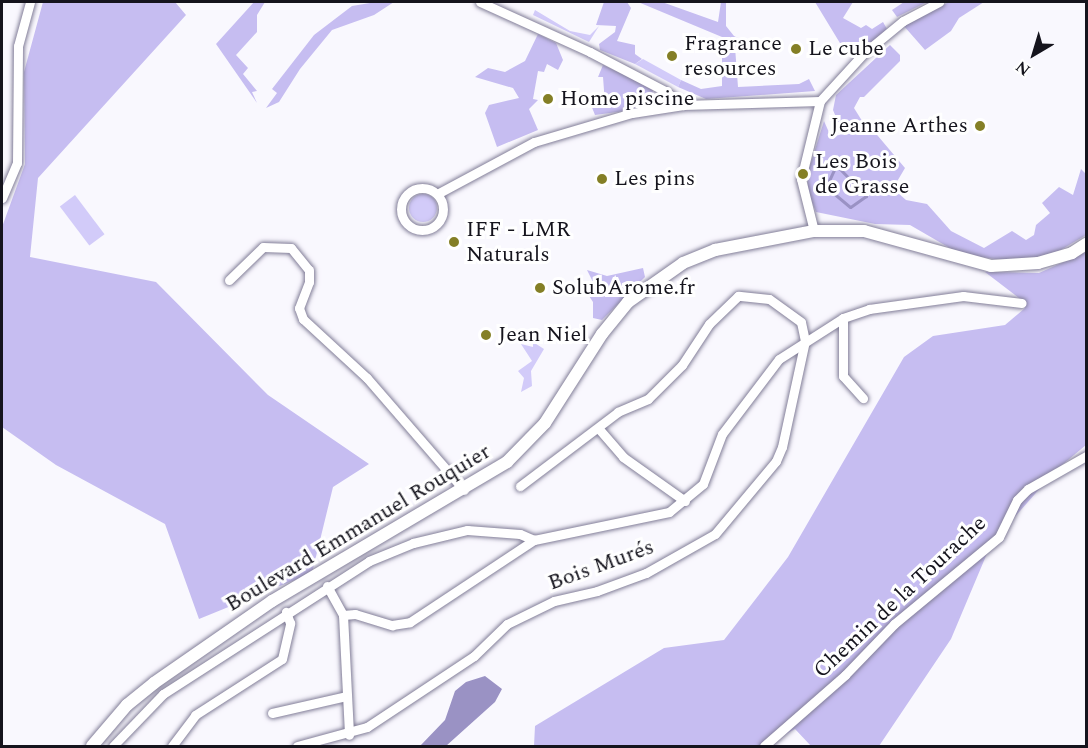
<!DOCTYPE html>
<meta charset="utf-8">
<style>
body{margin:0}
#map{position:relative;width:1088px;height:748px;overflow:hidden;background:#f9f8fe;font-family:Spectral,serif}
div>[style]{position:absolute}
.green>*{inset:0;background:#d2cbf9;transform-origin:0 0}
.round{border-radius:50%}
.forest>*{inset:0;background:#c6bdf1}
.water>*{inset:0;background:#9a92c4}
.stream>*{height:3px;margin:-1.5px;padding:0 1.5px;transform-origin:1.5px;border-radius:1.5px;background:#9a92c4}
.roads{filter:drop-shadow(0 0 2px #827e98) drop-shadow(0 0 2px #827e98)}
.minor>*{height:9px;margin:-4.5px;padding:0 4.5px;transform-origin:4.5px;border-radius:4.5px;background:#fff}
.minor>.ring{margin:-4.5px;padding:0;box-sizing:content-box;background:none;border:9px solid #fff;border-radius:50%}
.tertiary>*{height:12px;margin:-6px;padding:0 6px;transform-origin:6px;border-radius:6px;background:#fff}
.dots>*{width:16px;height:16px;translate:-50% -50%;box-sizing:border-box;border:3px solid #fff;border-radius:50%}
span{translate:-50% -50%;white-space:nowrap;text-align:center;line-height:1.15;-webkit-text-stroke:6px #fff;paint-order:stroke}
.poi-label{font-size:22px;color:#15141d}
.left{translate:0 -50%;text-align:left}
.right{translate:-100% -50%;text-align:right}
.street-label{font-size:22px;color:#15141d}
.frame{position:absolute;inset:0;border:3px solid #15141d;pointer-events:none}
.north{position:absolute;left:1004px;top:24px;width:60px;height:60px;-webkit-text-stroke:4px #fff;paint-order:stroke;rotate:218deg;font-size:16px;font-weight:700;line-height:24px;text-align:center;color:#15141d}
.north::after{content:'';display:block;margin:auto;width:21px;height:27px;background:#15141d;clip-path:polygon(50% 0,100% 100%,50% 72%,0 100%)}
</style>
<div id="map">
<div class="green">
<i style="clip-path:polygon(535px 10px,570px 31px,590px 35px,599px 26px,589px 42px,533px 15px)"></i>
<i style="clip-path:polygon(643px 59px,681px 80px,678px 87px,635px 64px)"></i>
<i class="round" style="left:409px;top:194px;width:28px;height:28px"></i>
<i style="left:75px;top:195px;width:49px;height:19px;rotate:53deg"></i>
<i style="clip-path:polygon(533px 342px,544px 349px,531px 371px,532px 386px,521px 392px,524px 378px,518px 371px,532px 361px,521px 344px,533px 347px)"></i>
</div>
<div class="forest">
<i style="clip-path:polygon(43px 2px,175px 2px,186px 15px,38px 178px,30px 257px,156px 282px,268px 395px,369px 464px,333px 487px,312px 573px,199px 619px,165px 524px,56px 465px,2px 427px,2px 227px,25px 164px,24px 72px)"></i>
<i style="clip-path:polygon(254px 2px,265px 2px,257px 15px,257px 32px,236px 55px,248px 68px,243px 74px,257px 91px,252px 92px,257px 103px,216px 44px)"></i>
<i style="clip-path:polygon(376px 2px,394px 2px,374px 15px,332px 30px,300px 69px,279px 102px,266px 108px,277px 93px,272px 89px,314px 35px,352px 6px)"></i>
<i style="clip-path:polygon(604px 2px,627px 2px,631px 8px,617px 41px,635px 45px,635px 54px,642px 59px,635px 64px,600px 50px,599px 44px,615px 32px,616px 26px,596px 25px)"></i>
<i style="clip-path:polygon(638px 2px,662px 2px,718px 22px,721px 2px,726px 2px,726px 26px,734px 36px,744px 41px,745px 46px,735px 47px,738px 87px,799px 84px,809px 79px,815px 91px,706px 99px,678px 87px,681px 80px,701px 89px,722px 86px,722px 37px)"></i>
<i style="clip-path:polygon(815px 2px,853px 2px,843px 18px,861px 28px,866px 25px,872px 29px,883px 22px,887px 29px,867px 47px,846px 53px)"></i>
<i style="clip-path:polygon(904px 2px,927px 2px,897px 17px,892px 10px)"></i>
<i style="clip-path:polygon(949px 2px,984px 2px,959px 18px,951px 31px,925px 50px,903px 25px)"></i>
<i style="clip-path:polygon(538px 34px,556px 43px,563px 60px,558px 70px,547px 64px,544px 72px,538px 71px,533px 99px,538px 100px,529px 109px,538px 130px,497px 147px,485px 113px,489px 105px,519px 98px,513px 88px,475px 77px,488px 68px,505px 72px,525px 61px)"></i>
<i style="clip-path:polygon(890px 45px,900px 55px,900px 61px,864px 97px,860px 97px,854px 108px,864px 124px,867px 123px,905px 168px,895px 185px,898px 193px,906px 200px,927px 204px,951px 231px,984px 248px,1012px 231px,1026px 240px,1034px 235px,1036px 225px,1050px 213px,1042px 203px,1059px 187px,1073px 195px,1081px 169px,1086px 174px,1086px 235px,1059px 251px,1027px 260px,995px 259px,960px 254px,910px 225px,875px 224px,816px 212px,808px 192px,808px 172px,824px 121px,831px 137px,843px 134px,833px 110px,836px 95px)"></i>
<i style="clip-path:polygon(603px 65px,652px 88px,654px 98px,647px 108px,595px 115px,591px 105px,605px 104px,603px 77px,598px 77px)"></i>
<i style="clip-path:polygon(1086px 252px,1086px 445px,1056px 470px,991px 544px,951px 639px,879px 746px,811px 746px,795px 729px,764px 746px,534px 746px,535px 726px,664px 648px,724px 640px,788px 557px,904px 357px,933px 336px,1005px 325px,1025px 308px,1019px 298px,985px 272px,1039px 273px)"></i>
<i style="clip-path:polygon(643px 268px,645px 277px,602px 320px,593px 318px,593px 302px,587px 293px,596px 288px,587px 270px,607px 276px)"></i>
</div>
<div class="water">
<i style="clip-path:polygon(485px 676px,502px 689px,495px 702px,446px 746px,420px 746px,445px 720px,455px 691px,466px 682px)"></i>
</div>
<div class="stream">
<i style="left:835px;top:168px;width:4px"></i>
<i style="left:839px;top:168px;width:39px;rotate:46deg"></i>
<i style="left:866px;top:196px;width:19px;rotate:145deg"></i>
<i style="left:850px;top:207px;width:31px;rotate:-140deg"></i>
<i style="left:826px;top:187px;width:21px;rotate:-65deg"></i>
</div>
<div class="roads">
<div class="minor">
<i style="left:480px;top:2px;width:121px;rotate:24.4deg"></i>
<i style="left:590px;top:52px;width:85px;rotate:27.5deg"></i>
<i style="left:665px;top:91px;width:23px;rotate:38deg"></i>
<i class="ring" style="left:401px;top:188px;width:33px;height:33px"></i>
<i style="left:437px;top:194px;width:110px;rotate:-28.2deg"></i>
<i style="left:534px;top:142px;width:102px;rotate:-16.5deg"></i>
<i style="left:632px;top:113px;width:52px;rotate:-8.9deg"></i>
<i style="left:683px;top:105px;width:137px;rotate:-1.7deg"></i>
<i style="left:2px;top:198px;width:38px;rotate:-67deg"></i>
<i style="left:17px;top:163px;width:117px;rotate:-89.5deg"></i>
<i style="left:18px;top:46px;width:46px;rotate:-74.7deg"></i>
<i style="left:814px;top:231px;width:54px;rotate:-104deg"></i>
<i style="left:801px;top:179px;width:80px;rotate:-76.3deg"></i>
<i style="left:820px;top:101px;width:65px;rotate:-47.5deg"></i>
<i style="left:864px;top:53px;width:50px;rotate:-39.4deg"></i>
<i style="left:903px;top:21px;width:41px;rotate:-27.8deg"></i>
<i style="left:229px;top:280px;width:47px;rotate:-44.1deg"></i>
<i style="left:263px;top:247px;width:28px;rotate:2deg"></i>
<i style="left:291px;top:248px;width:28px;rotate:51deg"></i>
<i style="left:309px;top:270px;width:12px;rotate:90deg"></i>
<i style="left:309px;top:282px;width:28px;rotate:111deg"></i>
<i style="left:299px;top:308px;width:12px;rotate:70deg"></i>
<i style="left:303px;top:319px;width:87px;rotate:42.7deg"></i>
<i style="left:367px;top:378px;width:148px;rotate:49.1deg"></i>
<i style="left:843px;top:318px;width:58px;rotate:90deg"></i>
<i style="left:843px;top:376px;width:30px;rotate:48deg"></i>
<i style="left:599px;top:429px;width:37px;rotate:49deg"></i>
<i style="left:623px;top:457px;width:76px;rotate:35.4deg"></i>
<i style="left:327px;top:586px;width:33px;rotate:61deg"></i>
<i style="left:343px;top:615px;width:120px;rotate:87.1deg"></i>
<i style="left:343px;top:615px;width:12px;rotate:-5deg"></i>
<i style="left:355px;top:614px;width:39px;rotate:17deg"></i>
<i style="left:392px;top:625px;width:18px;rotate:-9deg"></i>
<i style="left:410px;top:622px;width:149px;rotate:-33.5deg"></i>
<i style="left:534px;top:540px;width:138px;rotate:-11.7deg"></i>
<i style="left:669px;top:512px;width:44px;rotate:-39.5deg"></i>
<i style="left:703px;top:484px;width:53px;rotate:-69.2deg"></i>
<i style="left:722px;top:434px;width:94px;rotate:-52.8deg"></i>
<i style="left:779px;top:359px;width:76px;rotate:-32.6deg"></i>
<i style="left:843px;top:318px;width:28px;rotate:-19deg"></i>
<i style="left:869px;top:309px;width:95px;rotate:-7.9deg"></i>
<i style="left:963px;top:296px;width:59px;rotate:6.8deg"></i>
<i style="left:272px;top:713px;width:77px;rotate:-12.8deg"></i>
<i style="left:113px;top:746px;width:72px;rotate:-46.1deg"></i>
<i style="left:163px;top:694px;width:245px;rotate:-32.8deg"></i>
<i style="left:369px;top:561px;width:48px;rotate:-22.2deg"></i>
<i style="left:413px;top:543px;width:56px;rotate:-13.5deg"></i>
<i style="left:467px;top:530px;width:53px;rotate:4.3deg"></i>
<i style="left:520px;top:534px;width:15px;rotate:23deg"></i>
<i style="left:172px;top:746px;width:39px;rotate:-53deg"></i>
<i style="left:195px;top:715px;width:103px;rotate:-32.8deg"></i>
<i style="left:282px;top:659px;width:37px;rotate:-77deg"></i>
<i style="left:290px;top:623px;width:12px;rotate:-110deg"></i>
<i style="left:297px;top:746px;width:73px;rotate:-15.2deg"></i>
<i style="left:367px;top:727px;width:128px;rotate:-33.6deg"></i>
<i style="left:474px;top:656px;width:46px;rotate:-44.1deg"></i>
<i style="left:507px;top:624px;width:52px;rotate:-26.1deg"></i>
<i style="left:554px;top:601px;width:44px;rotate:-13.1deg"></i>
<i style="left:597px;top:591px;width:52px;rotate:-20.2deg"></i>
<i style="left:646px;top:573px;width:79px;rotate:-29.5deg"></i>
<i style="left:715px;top:534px;width:95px;rotate:-50.1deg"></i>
<i style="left:776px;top:461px;width:15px;rotate:-67deg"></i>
<i style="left:782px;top:447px;width:108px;rotate:-77.8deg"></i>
<i style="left:805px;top:341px;width:19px;rotate:-102deg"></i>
<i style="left:801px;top:322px;width:39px;rotate:-144deg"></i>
<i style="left:769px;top:299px;width:31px;rotate:-174deg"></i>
<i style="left:738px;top:296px;width:40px;rotate:136deg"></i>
<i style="left:709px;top:324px;width:49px;rotate:123.4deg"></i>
<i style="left:682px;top:365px;width:48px;rotate:135deg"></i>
<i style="left:648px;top:399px;width:33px;rotate:157deg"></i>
<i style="left:618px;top:412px;width:123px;rotate:142.9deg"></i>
<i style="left:764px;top:746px;width:108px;rotate:-41.2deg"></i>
<i style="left:845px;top:675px;width:71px;rotate:-46.1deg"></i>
<i style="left:894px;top:624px;width:136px;rotate:-39.6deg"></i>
<i style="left:999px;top:537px;width:41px;rotate:-64.1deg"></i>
<i style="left:1017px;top:500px;width:16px;rotate:-45deg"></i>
<i style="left:1028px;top:489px;width:67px;rotate:-29.6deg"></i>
</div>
<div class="tertiary">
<i style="left:92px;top:746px;width:54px;rotate:-49.5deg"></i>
<i style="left:127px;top:705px;width:35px;rotate:-39deg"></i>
<i style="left:154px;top:683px;width:144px;rotate:-34.8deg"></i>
<i style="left:272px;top:601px;width:273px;rotate:-30.6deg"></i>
<i style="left:507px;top:462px;width:54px;rotate:-45.7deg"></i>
<i style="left:545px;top:423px;width:106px;rotate:-57.4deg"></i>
<i style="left:602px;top:334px;width:41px;rotate:-50.9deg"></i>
<i style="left:628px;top:302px;width:67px;rotate:-35.3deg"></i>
<i style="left:683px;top:263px;width:35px;rotate:-22deg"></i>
<i style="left:715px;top:250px;width:101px;rotate:-10.9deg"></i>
<i style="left:814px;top:231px;width:50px"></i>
<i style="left:864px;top:231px;width:132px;rotate:15.4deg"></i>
<i style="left:991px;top:266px;width:47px;rotate:-3.7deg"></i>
<i style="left:1038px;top:263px;width:35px;rotate:-16deg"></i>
<i style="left:1072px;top:253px;width:17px;rotate:-33deg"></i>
</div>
</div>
<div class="dots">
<i style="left:796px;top:49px;background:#847f26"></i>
<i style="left:672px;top:56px;background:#847f26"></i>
<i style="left:548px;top:99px;background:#847f26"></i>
<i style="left:980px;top:126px;background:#847f26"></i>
<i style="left:803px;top:174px;background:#847f26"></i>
<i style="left:602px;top:179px;background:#847f26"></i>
<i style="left:454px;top:242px;background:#847f26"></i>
<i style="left:540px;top:288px;background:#847f26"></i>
<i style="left:486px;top:335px;background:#847f26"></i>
</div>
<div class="poi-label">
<span class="left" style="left:684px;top:56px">Fragrance<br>resources</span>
<span class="left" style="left:808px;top:49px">Le cube</span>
<span class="left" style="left:560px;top:99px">Home piscine</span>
<span class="right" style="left:968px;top:126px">Jeanne Arthes</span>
<span class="left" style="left:815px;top:174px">Les Bois<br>de Grasse</span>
<span class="left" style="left:614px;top:179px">Les pins</span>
<span class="left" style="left:466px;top:242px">IFF - LMR<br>Naturals</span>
<span class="left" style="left:552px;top:288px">SolubArome.fr</span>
<span class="left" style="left:498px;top:335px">Jean Niel</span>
</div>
<div class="street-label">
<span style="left:358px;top:528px;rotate:-31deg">Boulevard Emmanuel Rouquier</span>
<span style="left:601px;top:565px;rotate:-20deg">Bois Murés</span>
<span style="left:900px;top:597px;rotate:-43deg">Chemin de la Tourache</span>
</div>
<div class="frame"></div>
<div class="north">N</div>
</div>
